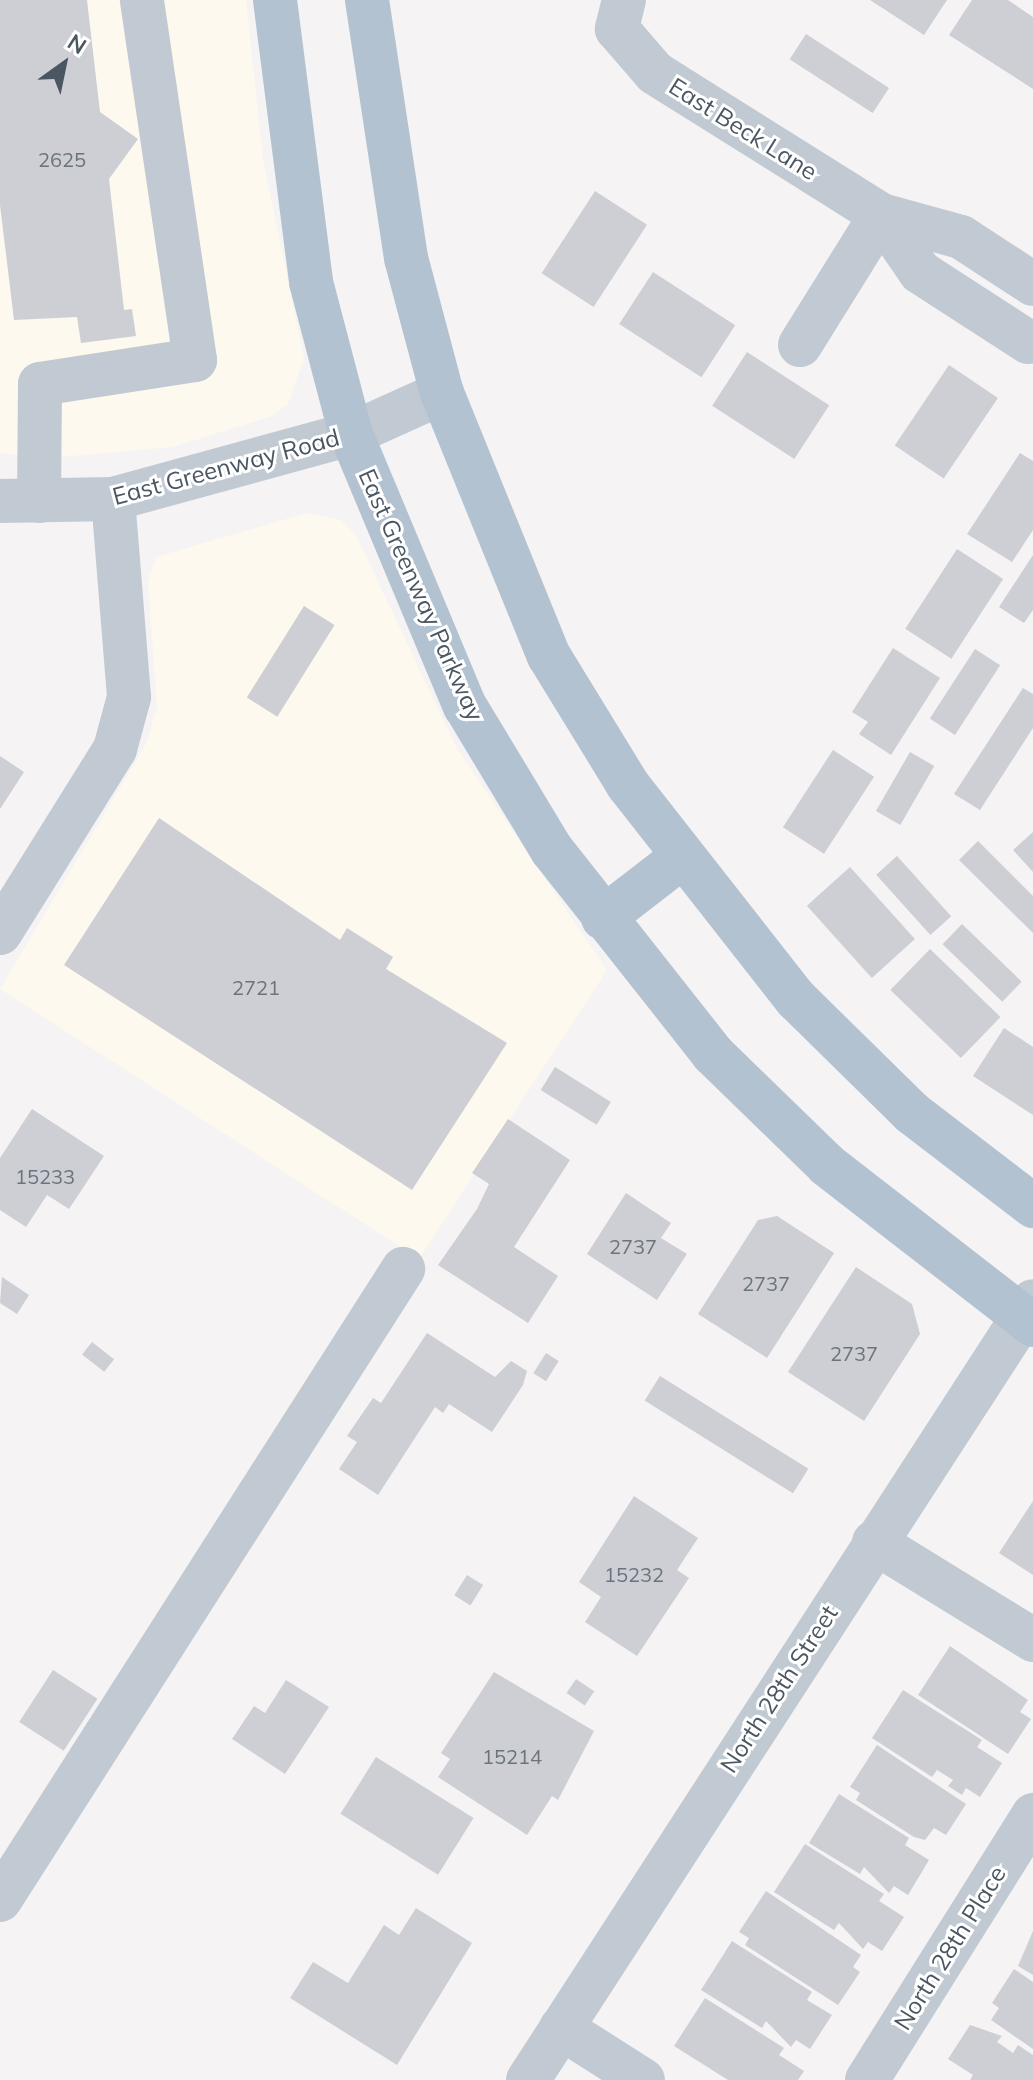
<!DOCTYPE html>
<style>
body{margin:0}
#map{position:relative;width:1033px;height:2080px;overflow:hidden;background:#f5f3f3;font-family:Mulish,sans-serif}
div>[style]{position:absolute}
.commercial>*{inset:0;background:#fdf9ef}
.building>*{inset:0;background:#cdcfd5;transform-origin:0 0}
.minor>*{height:44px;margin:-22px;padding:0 22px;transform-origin:22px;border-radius:22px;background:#c1cad2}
.major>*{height:44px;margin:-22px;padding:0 22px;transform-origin:22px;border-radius:22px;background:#b3c2d1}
span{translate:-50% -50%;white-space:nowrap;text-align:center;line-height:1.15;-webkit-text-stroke:6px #fff;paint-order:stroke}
.number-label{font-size:20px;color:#6b747e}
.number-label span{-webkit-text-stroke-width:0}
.street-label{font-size:24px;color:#4a5661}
.north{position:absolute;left:24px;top:24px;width:80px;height:80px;-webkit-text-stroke:6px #fff;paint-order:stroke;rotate:33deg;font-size:22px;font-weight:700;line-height:32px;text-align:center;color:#4a5661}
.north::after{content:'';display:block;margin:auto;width:28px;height:36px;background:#4a5661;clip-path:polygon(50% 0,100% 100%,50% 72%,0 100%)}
</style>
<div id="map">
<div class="commercial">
<i style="clip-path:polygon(0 0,246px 0,263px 160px,304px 358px,288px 404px,272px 416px,173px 447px,49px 458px,0 453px)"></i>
<i style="clip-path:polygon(307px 513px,341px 520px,356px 535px,457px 749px,607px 970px,419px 1259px,0 989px,147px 742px,157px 707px,148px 582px,156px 557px)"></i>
</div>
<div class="building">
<i style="clip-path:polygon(0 0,87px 0,100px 112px,138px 139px,109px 179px,124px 310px,132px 309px,136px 336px,81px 343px,77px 317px,14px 320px,0 205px)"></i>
<i style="clip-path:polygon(870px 0,947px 0,924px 35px)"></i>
<i style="clip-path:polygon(972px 0,1008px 0,1033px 17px,1033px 89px,949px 35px)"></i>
<i style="left:806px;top:34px;width:99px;height:30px;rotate:33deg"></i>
<i style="left:595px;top:191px;width:62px;height:98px;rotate:33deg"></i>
<i style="left:653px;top:272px;width:98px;height:62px;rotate:33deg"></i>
<i style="left:747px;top:352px;width:98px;height:64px;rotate:33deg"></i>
<i style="left:949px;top:365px;width:59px;height:97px;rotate:34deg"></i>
<i style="clip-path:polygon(1020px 453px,1033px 461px,1033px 530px,1012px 562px,967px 534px)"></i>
<i style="left:957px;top:549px;width:55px;height:95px;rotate:33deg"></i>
<i style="clip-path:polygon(1033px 555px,1033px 610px,1024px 623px,999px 607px)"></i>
<i style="left:304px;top:606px;width:36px;height:108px;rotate:32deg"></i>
<i style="clip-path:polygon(893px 648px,940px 678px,891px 755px,859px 734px,868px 722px,852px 712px)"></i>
<i style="left:975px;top:649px;width:30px;height:83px;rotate:33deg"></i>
<i style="clip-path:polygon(1023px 688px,1033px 694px,1033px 728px,980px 810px,954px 794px)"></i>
<i style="left:833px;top:750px;width:49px;height:92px;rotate:33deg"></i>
<i style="left:910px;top:752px;width:28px;height:68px;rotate:30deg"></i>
<i style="clip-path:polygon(0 756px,24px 772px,0 809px)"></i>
<i style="clip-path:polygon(159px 818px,340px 940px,347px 928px,393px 957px,386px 969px,507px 1043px,412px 1190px,64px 965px)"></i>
<i style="clip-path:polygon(1033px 832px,1033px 872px,1013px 850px)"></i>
<i style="clip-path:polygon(978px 841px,1033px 896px,1033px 933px,959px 860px)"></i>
<i style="left:897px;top:856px;width:81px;height:28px;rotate:48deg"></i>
<i style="left:850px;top:867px;width:97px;height:58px;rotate:48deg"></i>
<i style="left:962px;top:924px;width:83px;height:28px;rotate:44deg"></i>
<i style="left:930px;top:949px;width:98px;height:57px;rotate:44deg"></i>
<i style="clip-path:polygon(1004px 1028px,1033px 1047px,1033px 1115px,973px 1076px)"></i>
<i style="left:555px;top:1067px;width:66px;height:27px;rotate:32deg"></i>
<i style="clip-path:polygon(32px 1109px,104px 1156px,69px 1209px,47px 1195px,26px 1227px,0 1210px,0 1158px)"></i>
<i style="clip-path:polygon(508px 1119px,570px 1160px,514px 1247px,558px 1276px,528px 1323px,438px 1265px,477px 1209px,489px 1184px,472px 1173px)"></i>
<i style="clip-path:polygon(626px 1193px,671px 1223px,661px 1238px,687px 1254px,657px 1300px,587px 1254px)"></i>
<i style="clip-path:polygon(777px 1216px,834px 1253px,767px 1358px,698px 1314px,758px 1220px)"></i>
<i style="clip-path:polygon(856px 1267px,912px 1304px,920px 1334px,864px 1421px,788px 1372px)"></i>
<i style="clip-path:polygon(2px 1277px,29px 1295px,17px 1314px,0 1303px)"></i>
<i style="clip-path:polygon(427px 1333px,495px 1377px,511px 1361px,527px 1371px,523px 1385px,492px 1432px,449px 1404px,443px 1413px,435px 1407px,378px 1495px,339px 1469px,357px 1442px,347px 1436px,373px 1398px,381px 1403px)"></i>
<i style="left:92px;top:1342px;width:28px;height:16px;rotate:38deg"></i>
<i style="left:546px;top:1353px;width:15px;height:24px;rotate:32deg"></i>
<i style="left:660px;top:1376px;width:175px;height:29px;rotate:32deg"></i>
<i style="clip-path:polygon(634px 1496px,698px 1538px,677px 1570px,689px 1578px,637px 1656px,585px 1622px,601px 1597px,579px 1582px)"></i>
<i style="clip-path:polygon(1033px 1501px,1033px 1575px,999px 1553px)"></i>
<i style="left:467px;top:1575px;width:19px;height:24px;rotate:32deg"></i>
<i style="clip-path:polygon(950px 1646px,1028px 1700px,1020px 1712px,1031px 1719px,1008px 1754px,918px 1695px)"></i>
<i style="left:53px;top:1670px;width:53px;height:62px;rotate:33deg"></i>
<i style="clip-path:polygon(494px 1672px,594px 1731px,558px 1800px,552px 1796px,527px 1835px,438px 1777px,450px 1759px,441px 1753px)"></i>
<i style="left:576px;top:1679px;width:22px;height:17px;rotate:34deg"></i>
<i style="clip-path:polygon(286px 1680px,329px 1707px,285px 1774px,232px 1739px,254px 1706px,265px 1713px)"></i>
<i style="clip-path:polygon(903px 1690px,982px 1740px,977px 1747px,1002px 1763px,980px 1797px,966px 1788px,962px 1795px,948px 1786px,953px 1780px,937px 1770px,932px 1777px,872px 1738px)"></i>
<i style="clip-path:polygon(877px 1745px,966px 1804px,946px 1835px,934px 1828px,925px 1840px,914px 1837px,856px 1800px,860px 1793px,850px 1787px)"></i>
<i style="left:376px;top:1757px;width:115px;height:67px;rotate:32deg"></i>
<i style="clip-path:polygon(839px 1794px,909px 1838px,905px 1845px,929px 1860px,908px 1895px,894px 1886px,889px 1893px,864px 1867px,860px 1874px,809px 1843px)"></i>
<i style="clip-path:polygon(805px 1844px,884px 1894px,879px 1901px,904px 1917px,882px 1951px,868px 1942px,863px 1949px,839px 1923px,834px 1930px,774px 1892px)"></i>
<i style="clip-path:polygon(766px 1891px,861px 1955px,853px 1967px,860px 1972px,838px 2005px,745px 1945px,749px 1938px,739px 1932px)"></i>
<i style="clip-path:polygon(416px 1908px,472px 1943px,397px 2065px,290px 1998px,313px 1962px,348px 1983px,384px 1925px,399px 1935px)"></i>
<i style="clip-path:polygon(1033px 1931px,1033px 1975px,1018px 1966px)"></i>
<i style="clip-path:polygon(732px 1941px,812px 1992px,807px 2000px,832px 2015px,810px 2049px,796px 2040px,791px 2047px,766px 2021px,762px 2028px,701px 1990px)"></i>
<i style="clip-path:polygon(1014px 1969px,1033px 1982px,1033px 2049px,991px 2020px,999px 2008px,992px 2003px)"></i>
<i style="clip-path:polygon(705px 1998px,784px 2048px,779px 2055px,804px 2071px,798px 2080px,728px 2080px,674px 2046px)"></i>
<i style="clip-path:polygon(970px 2025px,1002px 2036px,997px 2042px,1013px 2053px,1018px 2045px,1033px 2055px,1033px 2080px,970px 2080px,973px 2075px,948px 2059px)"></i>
</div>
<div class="minor">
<i style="left:624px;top:0;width:30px;rotate:104deg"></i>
<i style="left:617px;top:29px;width:58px;rotate:49.2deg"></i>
<i style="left:655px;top:73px;width:267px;rotate:32.1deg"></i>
<i style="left:881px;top:215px;width:83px;rotate:15.4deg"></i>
<i style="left:961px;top:237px;width:86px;rotate:33.1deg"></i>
<i style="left:881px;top:215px;width:69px;rotate:55.6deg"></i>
<i style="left:920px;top:272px;width:129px;rotate:32.9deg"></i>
<i style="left:800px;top:345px;width:153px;rotate:-58.1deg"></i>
<i style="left:0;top:501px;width:113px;rotate:-1deg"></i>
<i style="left:113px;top:499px;width:247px;rotate:-15.3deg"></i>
<i style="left:351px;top:434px;width:100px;rotate:-24.3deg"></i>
<i style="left:39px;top:501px;width:117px;rotate:-89.5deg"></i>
<i style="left:40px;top:384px;width:157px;rotate:-8.8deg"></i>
<i style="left:195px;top:360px;width:364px;rotate:-98.4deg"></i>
<i style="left:0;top:933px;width:217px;rotate:-58deg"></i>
<i style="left:115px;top:749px;width:54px;rotate:-74.9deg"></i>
<i style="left:129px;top:697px;width:199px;rotate:-94.6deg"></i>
<i style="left:874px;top:1542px;width:187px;rotate:31.6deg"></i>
<i style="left:0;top:1900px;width:749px;rotate:-57.43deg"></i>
<i style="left:561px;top:2028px;width:97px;rotate:32.4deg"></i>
<i style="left:528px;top:2080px;width:928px;rotate:-57.05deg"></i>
<i style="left:867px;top:2080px;width:313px;rotate:-57.9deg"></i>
</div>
<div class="major">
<i style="left:275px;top:0;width:284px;rotate:82.7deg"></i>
<i style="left:311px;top:282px;width:157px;rotate:75.3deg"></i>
<i style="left:351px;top:434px;width:295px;rotate:67.3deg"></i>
<i style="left:465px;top:706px;width:168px;rotate:58.9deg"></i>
<i style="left:552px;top:850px;width:260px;rotate:51.7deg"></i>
<i style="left:713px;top:1054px;width:159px;rotate:44.2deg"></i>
<i style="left:827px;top:1165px;width:261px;rotate:37.8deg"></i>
<i style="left:367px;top:0;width:261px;rotate:81.4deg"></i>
<i style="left:406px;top:258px;width:140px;rotate:75.1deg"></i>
<i style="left:442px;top:393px;width:284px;rotate:67.9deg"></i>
<i style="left:549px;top:656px;width:151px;rotate:58.5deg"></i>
<i style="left:628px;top:785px;width:272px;rotate:51.9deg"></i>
<i style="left:796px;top:999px;width:163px;rotate:44.5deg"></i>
<i style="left:912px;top:1113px;width:153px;rotate:37.5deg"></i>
<i style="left:603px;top:918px;width:100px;rotate:-37.7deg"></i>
</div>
<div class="number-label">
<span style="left:62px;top:159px">2625</span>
<span style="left:256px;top:987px">2721</span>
<span style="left:45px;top:1176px">15233</span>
<span style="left:633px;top:1246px">2737</span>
<span style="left:766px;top:1283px">2737</span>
<span style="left:854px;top:1353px">2737</span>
<span style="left:634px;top:1574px">15232</span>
<span style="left:512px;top:1756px">15214</span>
</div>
<div class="street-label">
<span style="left:743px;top:129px;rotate:32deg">East Beck Lane</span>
<span style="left:226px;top:467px;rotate:-15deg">East Greenway Road</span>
<span style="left:421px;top:595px;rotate:66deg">East Greenway Parkway</span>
<span style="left:779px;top:1689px;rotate:-57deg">North 28th Street</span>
<span style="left:950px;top:1948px;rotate:-58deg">North 28th Place</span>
</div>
<div class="north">N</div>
</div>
